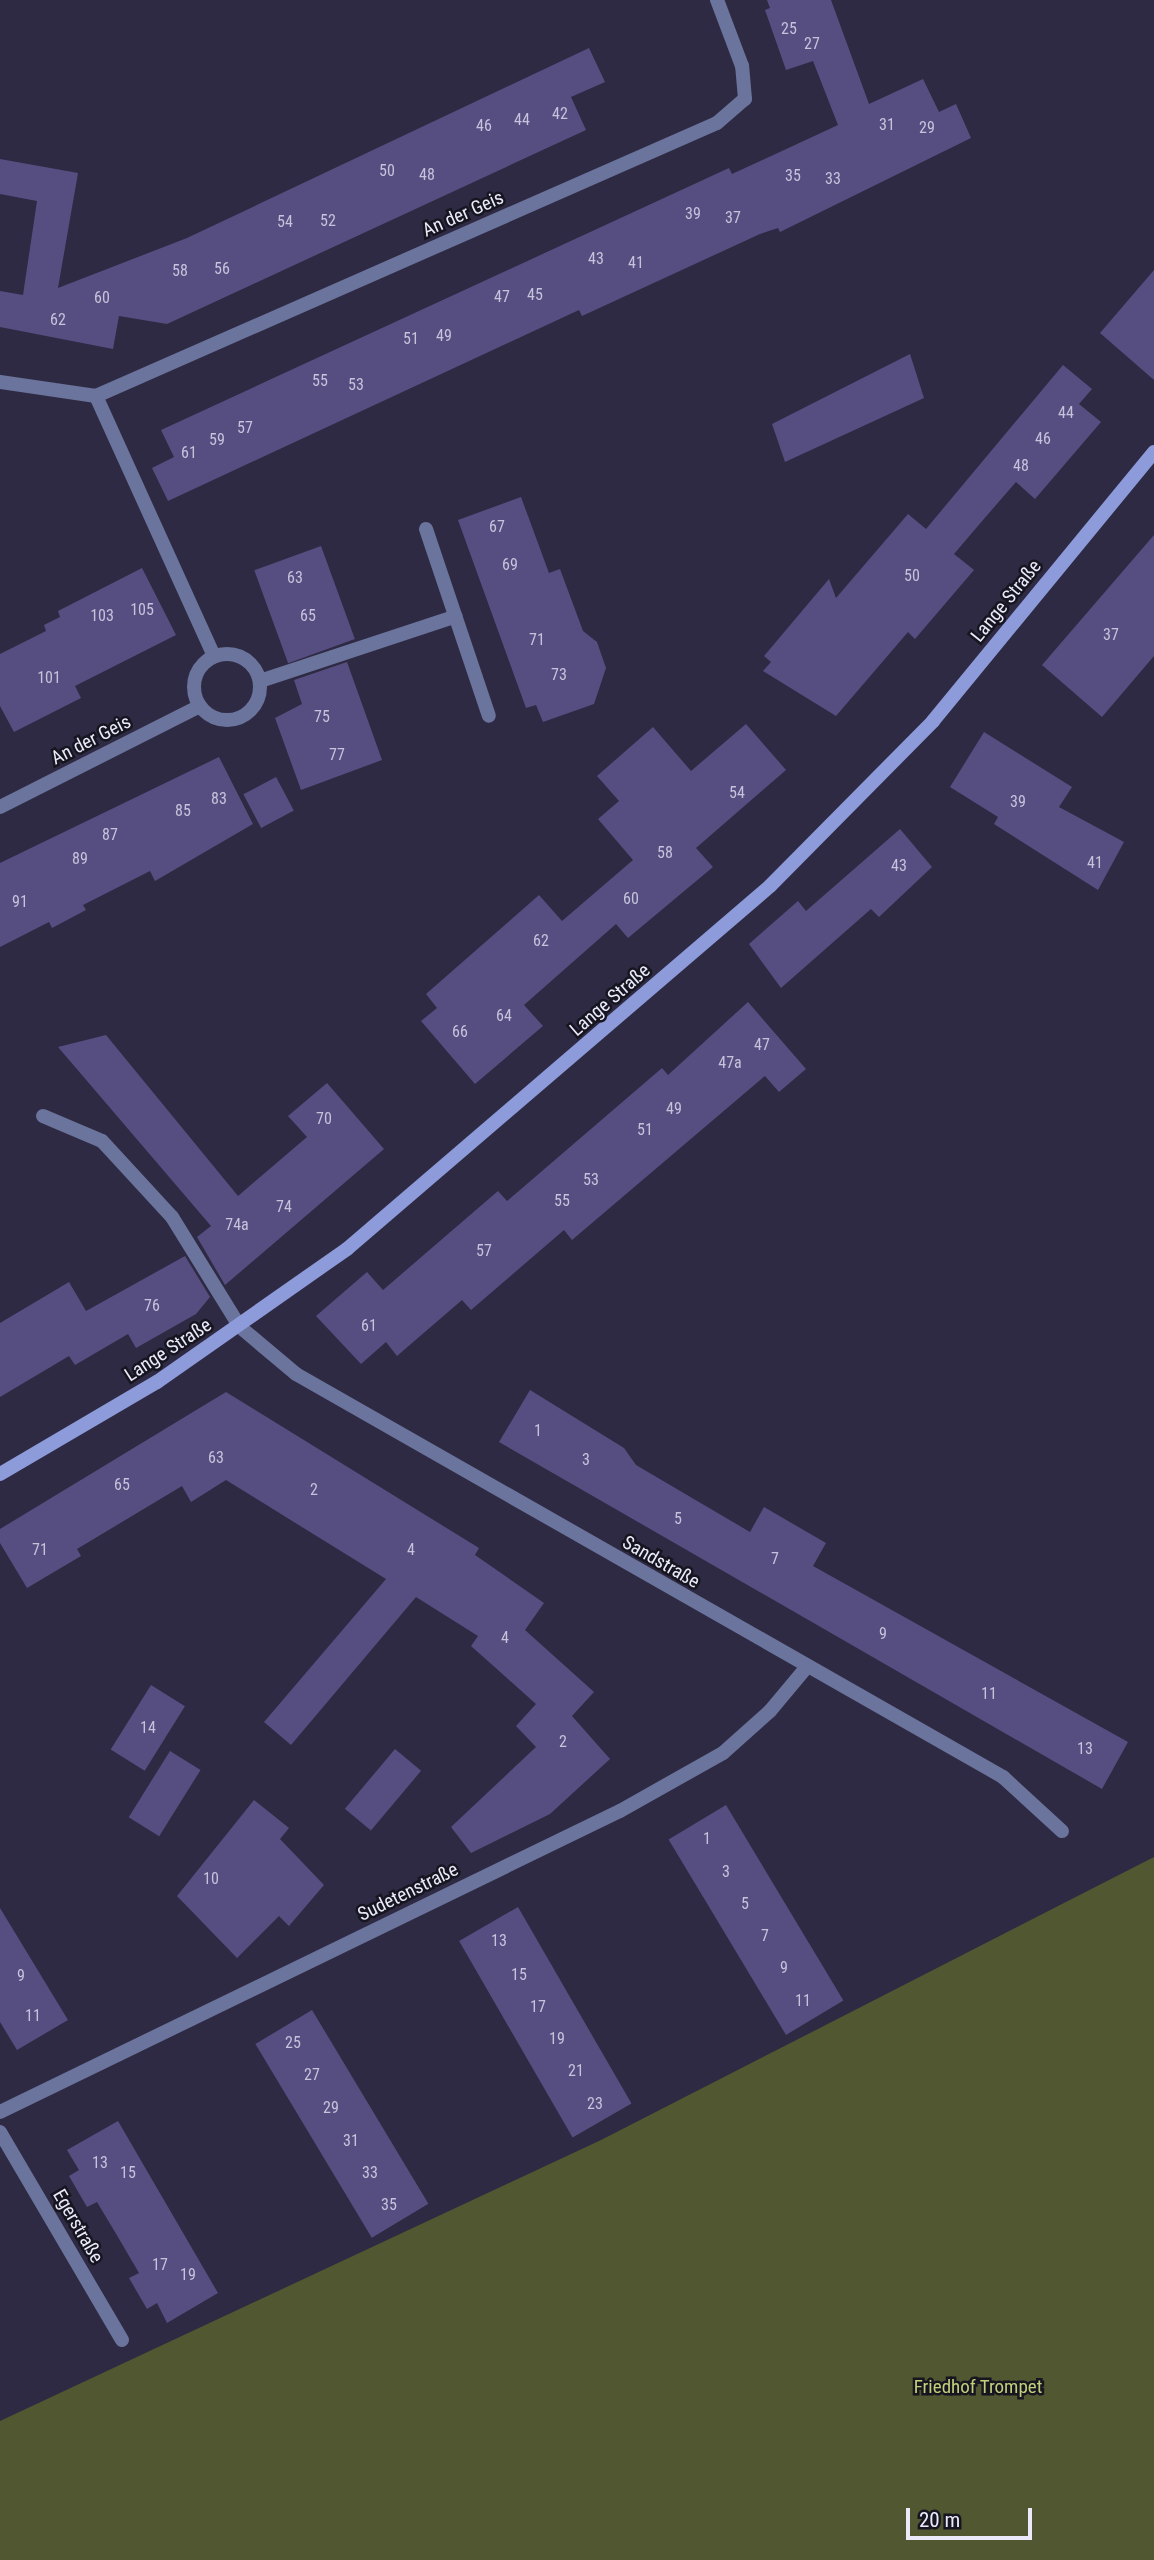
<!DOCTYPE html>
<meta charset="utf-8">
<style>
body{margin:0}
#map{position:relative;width:1154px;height:2560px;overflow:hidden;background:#2e2a43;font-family:"Roboto Condensed",sans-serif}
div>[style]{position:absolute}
.green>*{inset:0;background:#515730}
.building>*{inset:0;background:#564e80;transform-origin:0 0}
.lane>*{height:14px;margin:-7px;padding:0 7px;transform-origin:7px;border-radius:7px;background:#6b749c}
.street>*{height:14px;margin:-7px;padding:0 7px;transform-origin:7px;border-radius:7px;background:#6b749c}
.street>.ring{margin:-7px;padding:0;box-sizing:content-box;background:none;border:14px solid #6b749c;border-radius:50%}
.secondary>*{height:14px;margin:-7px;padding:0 7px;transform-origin:7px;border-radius:7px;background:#8d9bdb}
span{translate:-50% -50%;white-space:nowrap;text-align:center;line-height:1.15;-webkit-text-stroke:5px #161520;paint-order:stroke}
.number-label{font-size:16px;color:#c6c3dc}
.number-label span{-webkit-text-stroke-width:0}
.street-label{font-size:19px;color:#ebeafb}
.park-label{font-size:19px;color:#c3d07a}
.scale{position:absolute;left:906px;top:2508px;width:126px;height:32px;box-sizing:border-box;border:4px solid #ebeafb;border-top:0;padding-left:9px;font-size:21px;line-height:24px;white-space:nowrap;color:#ebeafb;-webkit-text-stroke:5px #161520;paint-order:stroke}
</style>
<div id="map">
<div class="green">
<i style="clip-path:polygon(1154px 1857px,1154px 2560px,0 2560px,0 2421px,601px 2140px)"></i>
</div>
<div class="building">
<i style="clip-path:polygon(767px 0,831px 0,869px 104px,923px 79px,939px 112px,956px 104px,971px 138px,780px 232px,778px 228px,760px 234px,582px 316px,579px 310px,168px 501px,152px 468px,174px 457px,161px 430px,729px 168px,732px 174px,838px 125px,813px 61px,786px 70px,765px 10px,770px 8px)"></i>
<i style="clip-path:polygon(589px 48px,605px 82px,571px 97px,586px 130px,167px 324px,119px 316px,113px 349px,0 327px,0 291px,23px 295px,37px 201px,0 194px,0 159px,78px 173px,58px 288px,187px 238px)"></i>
<i style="clip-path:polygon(1154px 270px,1154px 380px,1100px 333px)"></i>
<i style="clip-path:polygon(910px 354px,924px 398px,785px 462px,772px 424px)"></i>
<i style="clip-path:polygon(1063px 365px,1092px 389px,1079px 404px,1101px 422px,1035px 499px,1016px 482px,983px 520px,954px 554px,974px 570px,915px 639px,908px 632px,836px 716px,763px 671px,771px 662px,764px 656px,829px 579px,836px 598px,908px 514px,926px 529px)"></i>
<i style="clip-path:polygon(521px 497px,549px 573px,560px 569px,583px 631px,597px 642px,606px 668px,594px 704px,543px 722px,536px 705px,526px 708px,458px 520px)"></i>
<i style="clip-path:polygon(1154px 535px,1154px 656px,1102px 717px,1042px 665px)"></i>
<i style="left:321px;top:546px;width:99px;height:71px;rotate:70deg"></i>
<i style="clip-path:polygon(142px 568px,176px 635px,75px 686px,81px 698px,14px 732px,0 706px,0 654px,46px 631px,44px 625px,60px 617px,58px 611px)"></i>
<i style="clip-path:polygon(347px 662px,382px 760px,301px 790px,275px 718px,302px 704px,294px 680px)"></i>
<i style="clip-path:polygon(746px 724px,786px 770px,696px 848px,713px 867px,628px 938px,616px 924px,524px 1005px,543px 1026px,475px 1084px,421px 1021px,437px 1008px,426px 994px,539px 895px,562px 921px,633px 860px,598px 819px,619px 801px,597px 776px,653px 727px,691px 771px)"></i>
<i style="clip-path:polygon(984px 732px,1072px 787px,1059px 807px,1124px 842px,1098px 890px,994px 824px,998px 817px,950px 787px)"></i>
<i style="clip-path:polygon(219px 757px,253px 824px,155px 881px,150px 871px,83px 905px,86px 910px,52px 928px,49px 922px,0 947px,0 863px)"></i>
<i style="left:276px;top:777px;width:38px;height:37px;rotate:62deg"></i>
<i style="clip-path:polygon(900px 829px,932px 867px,879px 917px,871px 909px,781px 988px,749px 944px,798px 901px,806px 911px)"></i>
<i style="clip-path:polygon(748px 1002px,806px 1069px,779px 1092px,765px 1076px,572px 1240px,564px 1230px,471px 1310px,462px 1300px,397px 1356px,386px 1342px,361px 1364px,316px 1316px,367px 1272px,383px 1290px,498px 1191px,507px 1201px,662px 1068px,668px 1075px)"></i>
<i style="clip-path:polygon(106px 1035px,238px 1196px,307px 1137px,288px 1116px,327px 1083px,384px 1149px,225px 1285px,197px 1237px,211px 1226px,58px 1047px)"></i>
<i style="clip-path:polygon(185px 1256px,210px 1297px,196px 1314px,136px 1348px,128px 1334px,75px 1365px,69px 1356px,0 1397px,0 1323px,69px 1282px,86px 1311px)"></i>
<i style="clip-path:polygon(530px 1390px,624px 1448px,636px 1465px,750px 1532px,764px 1507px,826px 1543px,813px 1566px,1128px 1742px,1102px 1789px,499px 1442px)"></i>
<i style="clip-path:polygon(226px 1392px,479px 1548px,475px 1555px,544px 1603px,525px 1630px,594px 1692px,572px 1716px,610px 1759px,550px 1814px,471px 1853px,451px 1827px,536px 1747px,516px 1726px,536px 1704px,471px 1646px,478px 1636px,416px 1597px,291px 1745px,264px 1722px,386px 1579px,226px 1480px,191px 1502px,182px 1486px,77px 1549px,81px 1556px,27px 1588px,0 1543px,0 1529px)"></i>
<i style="left:151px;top:1685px;width:40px;height:76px;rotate:32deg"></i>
<i style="left:395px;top:1749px;width:34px;height:78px;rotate:40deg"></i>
<i style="left:170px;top:1751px;width:36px;height:78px;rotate:32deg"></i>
<i style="clip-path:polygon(254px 1800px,289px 1828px,280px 1839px,324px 1885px,289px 1926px,279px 1916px,237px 1958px,177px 1896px)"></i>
<i style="left:726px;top:1805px;width:228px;height:67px;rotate:59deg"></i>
<i style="left:518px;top:1907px;width:227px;height:68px;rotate:60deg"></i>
<i style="clip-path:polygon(0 1908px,68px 2020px,17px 2050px,0 2022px)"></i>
<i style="left:312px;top:2010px;width:226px;height:66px;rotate:59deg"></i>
<i style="clip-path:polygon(118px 2121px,218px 2293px,167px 2323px,157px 2303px,147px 2309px,129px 2278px,139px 2273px,115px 2232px,97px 2202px,87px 2207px,69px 2176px,79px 2170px,67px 2150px)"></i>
</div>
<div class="lane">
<i style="left:426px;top:529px;width:197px;rotate:71.4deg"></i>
<i style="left:43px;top:1116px;width:64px;rotate:23deg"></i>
<i style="left:102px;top:1141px;width:103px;rotate:47.4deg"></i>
<i style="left:172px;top:1217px;width:129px;rotate:58.3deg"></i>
</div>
<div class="street">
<i style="left:0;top:382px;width:97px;rotate:8.3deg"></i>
<i style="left:96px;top:396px;width:678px;rotate:-23.73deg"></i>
<i style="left:717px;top:123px;width:37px;rotate:-41deg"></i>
<i style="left:745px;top:99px;width:33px;rotate:-95deg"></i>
<i style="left:742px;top:66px;width:71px;rotate:-110.7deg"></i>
<i style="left:96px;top:396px;width:286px;rotate:65.6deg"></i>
<i class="ring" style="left:194px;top:654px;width:52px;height:52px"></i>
<i style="left:260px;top:681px;width:206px;rotate:-18.3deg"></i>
<i style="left:0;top:807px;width:224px;rotate:-26.8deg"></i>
<i style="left:240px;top:1327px;width:73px;rotate:40deg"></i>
<i style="left:296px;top:1374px;width:814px;rotate:29.68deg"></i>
<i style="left:1003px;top:1777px;width:80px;rotate:42.5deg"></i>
<i style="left:0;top:2112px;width:689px;rotate:-25.9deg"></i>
<i style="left:620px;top:1811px;width:118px;rotate:-29.4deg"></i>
<i style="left:723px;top:1753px;width:63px;rotate:-41.8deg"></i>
<i style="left:770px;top:1711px;width:56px;rotate:-50.1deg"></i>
<i style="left:0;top:2132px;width:241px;rotate:59.6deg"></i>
</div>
<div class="secondary">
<i style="left:0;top:1474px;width:182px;rotate:-30.4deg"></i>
<i style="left:157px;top:1382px;width:232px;rotate:-35deg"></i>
<i style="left:347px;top:1249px;width:557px;rotate:-40.63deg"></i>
<i style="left:770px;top:886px;width:232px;rotate:-45.3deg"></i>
<i style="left:933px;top:721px;width:348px;rotate:-50.6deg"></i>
</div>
<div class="number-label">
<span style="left:789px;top:29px">25</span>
<span style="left:812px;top:44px">27</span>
<span style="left:560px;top:114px">42</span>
<span style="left:522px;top:120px">44</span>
<span style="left:887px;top:125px">31</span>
<span style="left:484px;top:126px">46</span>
<span style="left:927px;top:128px">29</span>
<span style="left:387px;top:171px">50</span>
<span style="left:427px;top:175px">48</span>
<span style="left:793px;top:176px">35</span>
<span style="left:833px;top:179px">33</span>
<span style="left:693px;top:214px">39</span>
<span style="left:733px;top:218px">37</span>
<span style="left:328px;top:221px">52</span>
<span style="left:285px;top:222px">54</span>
<span style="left:596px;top:259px">43</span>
<span style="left:636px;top:263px">41</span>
<span style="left:222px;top:269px">56</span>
<span style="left:180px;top:271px">58</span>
<span style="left:535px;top:295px">45</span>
<span style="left:502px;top:297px">47</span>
<span style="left:102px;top:298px">60</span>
<span style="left:58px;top:320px">62</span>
<span style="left:444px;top:336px">49</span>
<span style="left:411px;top:339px">51</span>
<span style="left:320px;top:381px">55</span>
<span style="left:356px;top:385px">53</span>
<span style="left:1066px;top:413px">44</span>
<span style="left:245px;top:428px">57</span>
<span style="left:1043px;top:439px">46</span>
<span style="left:217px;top:440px">59</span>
<span style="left:189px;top:453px">61</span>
<span style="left:1021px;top:466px">48</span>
<span style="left:497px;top:527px">67</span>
<span style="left:510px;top:565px">69</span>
<span style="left:912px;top:576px">50</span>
<span style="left:295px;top:578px">63</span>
<span style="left:142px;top:610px">105</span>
<span style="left:102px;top:616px">103</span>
<span style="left:308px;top:616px">65</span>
<span style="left:1111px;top:635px">37</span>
<span style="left:537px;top:640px">71</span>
<span style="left:559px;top:675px">73</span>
<span style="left:49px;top:678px">101</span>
<span style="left:322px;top:717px">75</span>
<span style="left:337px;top:755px">77</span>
<span style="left:737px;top:793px">54</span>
<span style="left:219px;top:799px">83</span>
<span style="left:1018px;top:802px">39</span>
<span style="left:183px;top:811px">85</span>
<span style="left:110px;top:835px">87</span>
<span style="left:665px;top:853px">58</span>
<span style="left:80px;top:859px">89</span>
<span style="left:1095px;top:863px">41</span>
<span style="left:899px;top:866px">43</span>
<span style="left:631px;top:899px">60</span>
<span style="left:20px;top:902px">91</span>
<span style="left:541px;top:941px">62</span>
<span style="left:504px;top:1016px">64</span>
<span style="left:460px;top:1032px">66</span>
<span style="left:762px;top:1045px">47</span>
<span style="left:730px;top:1063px">47a</span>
<span style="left:674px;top:1109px">49</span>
<span style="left:324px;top:1119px">70</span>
<span style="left:645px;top:1130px">51</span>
<span style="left:591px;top:1180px">53</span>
<span style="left:562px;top:1201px">55</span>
<span style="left:284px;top:1207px">74</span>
<span style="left:237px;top:1225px">74a</span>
<span style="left:484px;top:1251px">57</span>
<span style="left:152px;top:1306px">76</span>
<span style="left:369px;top:1326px">61</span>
<span style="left:538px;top:1431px">1</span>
<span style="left:216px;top:1458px">63</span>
<span style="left:586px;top:1460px">3</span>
<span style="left:122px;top:1485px">65</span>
<span style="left:314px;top:1490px">2</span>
<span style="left:678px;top:1519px">5</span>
<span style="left:40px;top:1550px">71</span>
<span style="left:411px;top:1550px">4</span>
<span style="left:775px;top:1559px">7</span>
<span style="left:883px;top:1634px">9</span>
<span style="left:505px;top:1638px">4</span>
<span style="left:989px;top:1694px">11</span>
<span style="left:148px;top:1728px">14</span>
<span style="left:563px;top:1742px">2</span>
<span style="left:1085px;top:1749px">13</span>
<span style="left:707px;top:1839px">1</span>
<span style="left:726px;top:1872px">3</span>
<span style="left:211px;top:1879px">10</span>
<span style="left:745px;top:1904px">5</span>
<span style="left:765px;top:1936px">7</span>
<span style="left:499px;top:1941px">13</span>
<span style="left:784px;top:1968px">9</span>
<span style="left:519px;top:1975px">15</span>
<span style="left:21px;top:1976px">9</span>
<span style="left:803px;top:2001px">11</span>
<span style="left:538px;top:2007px">17</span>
<span style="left:33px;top:2016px">11</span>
<span style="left:557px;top:2039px">19</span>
<span style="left:293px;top:2043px">25</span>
<span style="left:576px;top:2071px">21</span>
<span style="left:312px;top:2075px">27</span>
<span style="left:595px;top:2104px">23</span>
<span style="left:331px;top:2108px">29</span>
<span style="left:351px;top:2141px">31</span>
<span style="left:100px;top:2163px">13</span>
<span style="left:128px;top:2173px">15</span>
<span style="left:370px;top:2173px">33</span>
<span style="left:389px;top:2205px">35</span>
<span style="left:160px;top:2265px">17</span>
<span style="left:188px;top:2275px">19</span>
</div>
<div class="street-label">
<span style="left:463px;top:214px;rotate:-24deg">An der Geis</span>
<span style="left:1006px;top:601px;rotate:-51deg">Lange Straße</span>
<span style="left:91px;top:740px;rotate:-27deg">An der Geis</span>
<span style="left:610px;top:1000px;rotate:-41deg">Lange Straße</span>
<span style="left:168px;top:1350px;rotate:-33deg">Lange Straße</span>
<span style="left:661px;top:1562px;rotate:30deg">Sandstraße</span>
<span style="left:408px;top:1892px;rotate:-26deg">Sudetenstraße</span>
<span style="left:78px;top:2226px;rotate:60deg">Egerstraße</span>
</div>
<div class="park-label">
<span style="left:978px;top:2387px">Friedhof Trompet</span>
</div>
<div class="scale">20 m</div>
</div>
